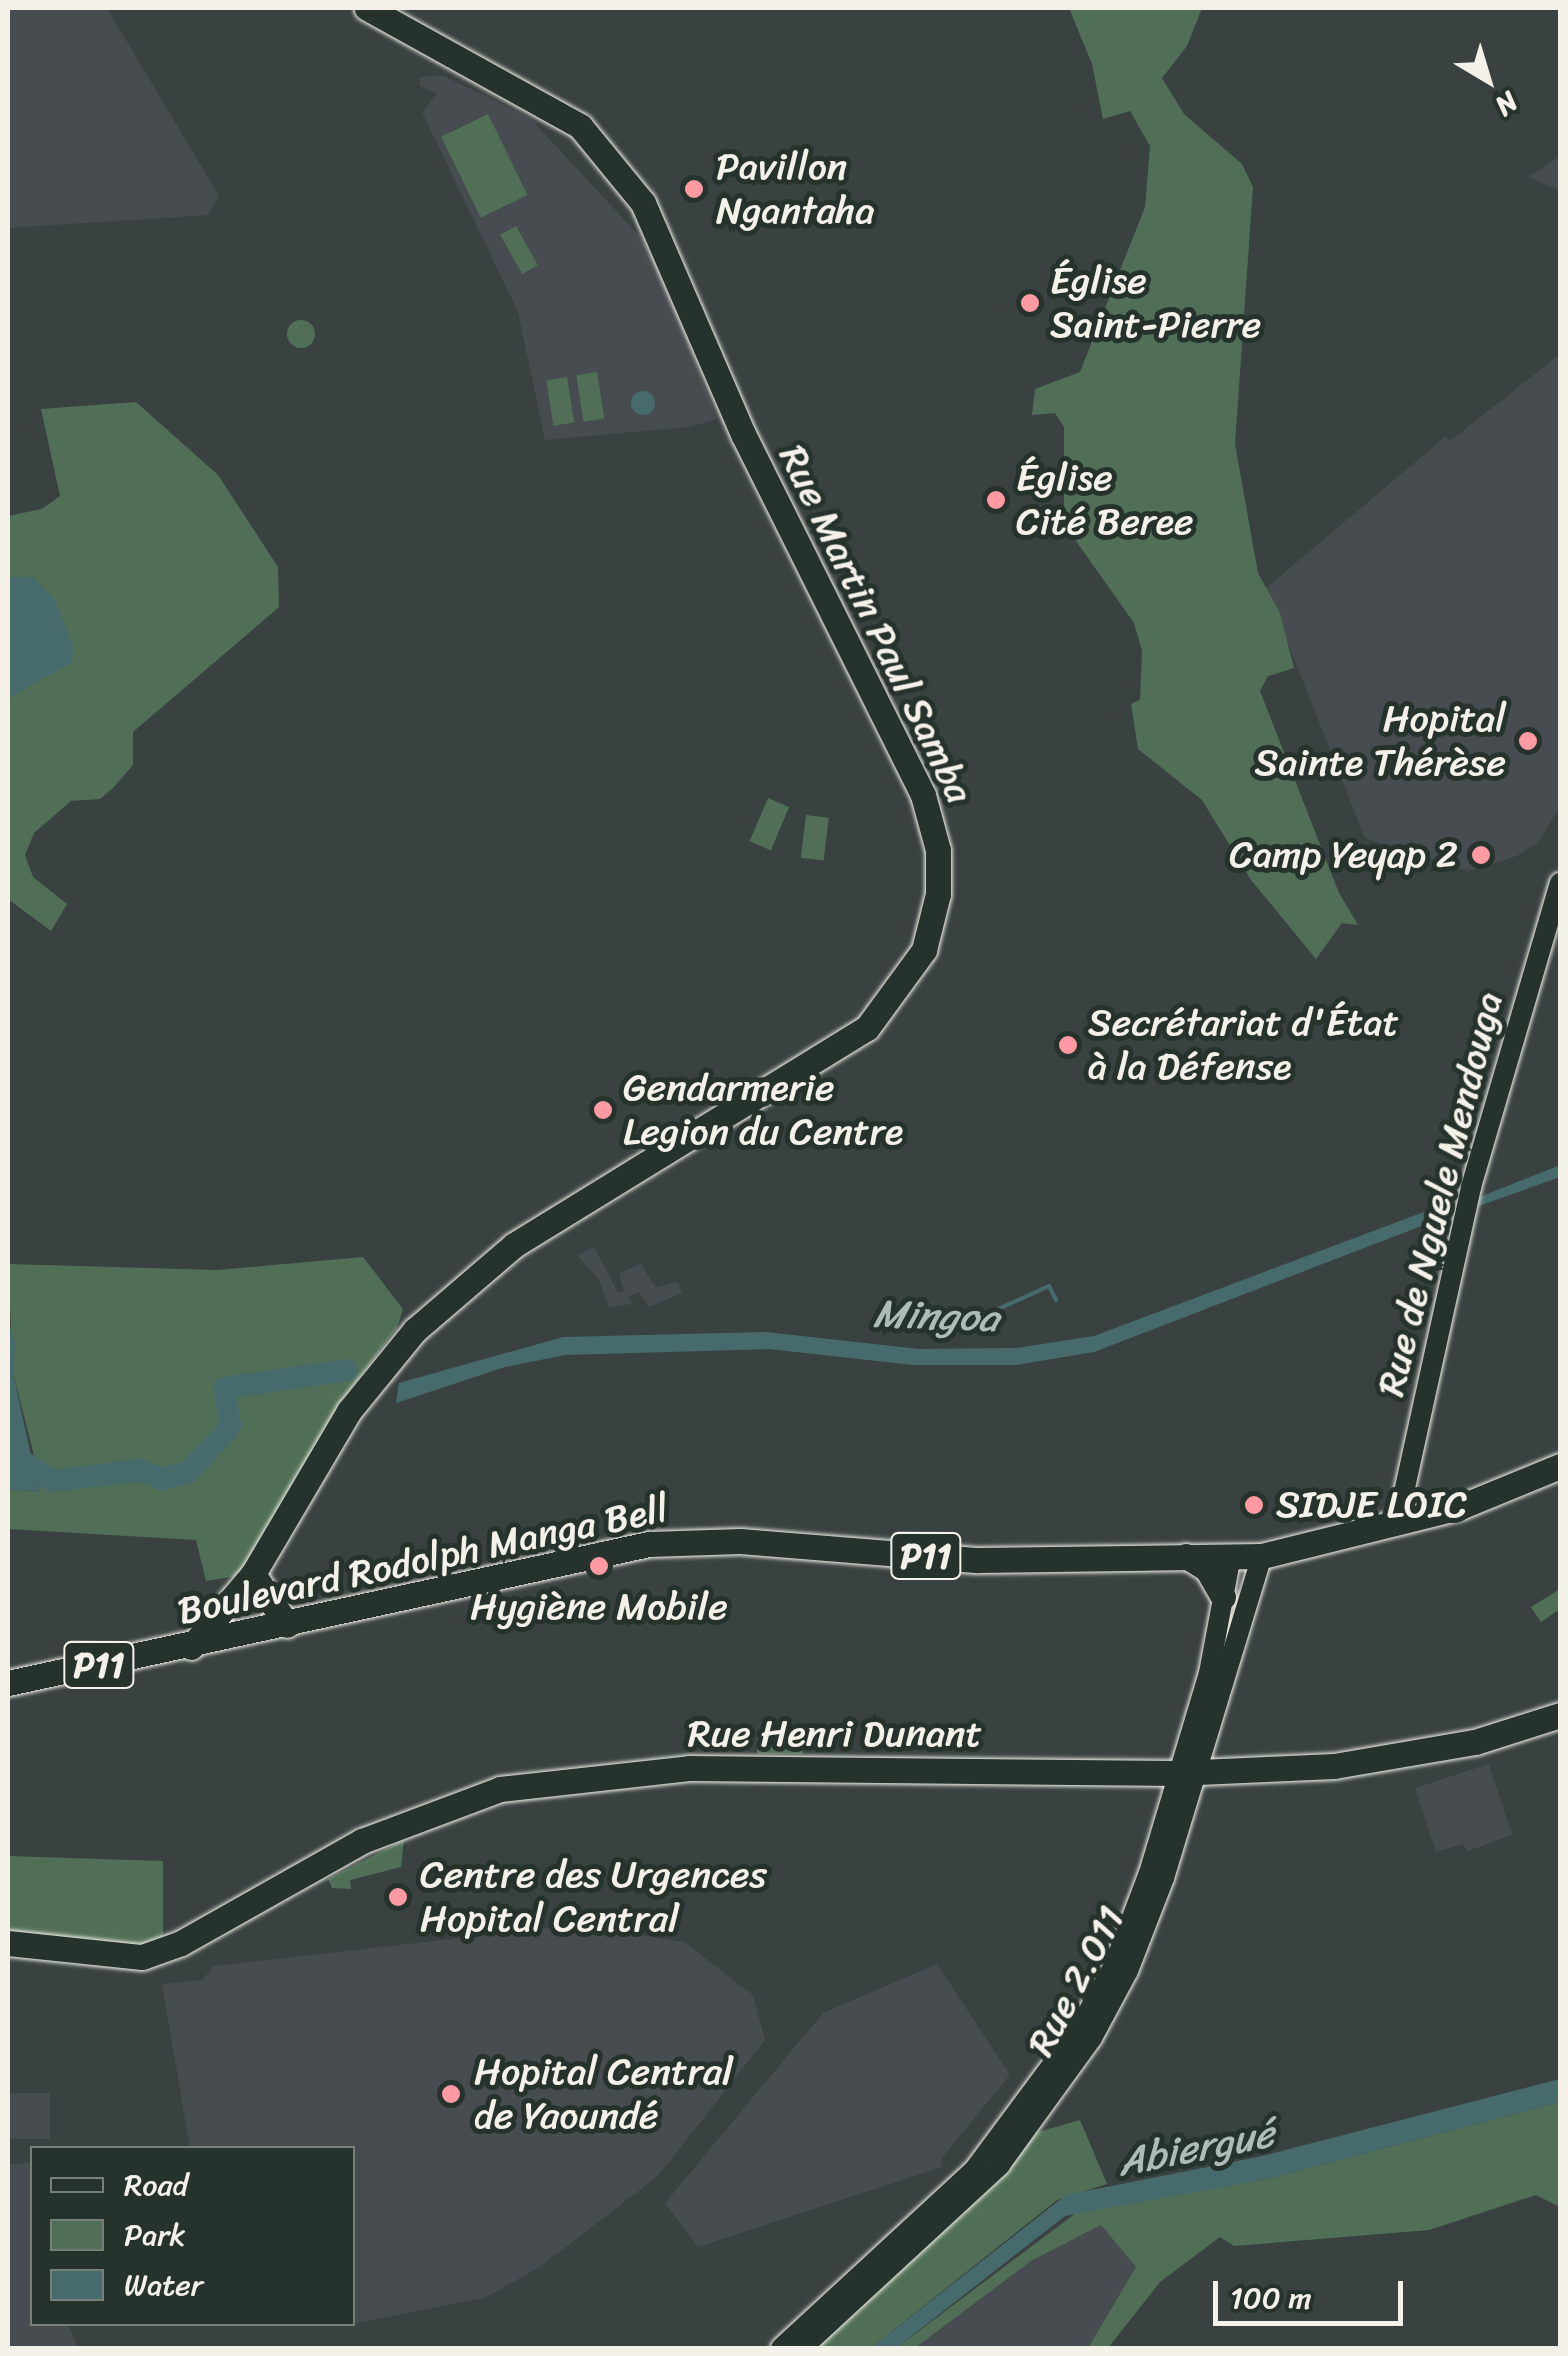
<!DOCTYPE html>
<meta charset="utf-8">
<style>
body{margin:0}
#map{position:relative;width:1568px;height:2356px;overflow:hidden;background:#394241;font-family:Sriracha,sans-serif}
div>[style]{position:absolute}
.built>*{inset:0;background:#464c4f;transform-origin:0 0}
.green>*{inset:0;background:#516f57;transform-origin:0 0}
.round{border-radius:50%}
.water>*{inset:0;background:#476b6c}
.stream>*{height:4px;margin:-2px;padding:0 2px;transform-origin:2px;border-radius:2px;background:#476b6c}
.river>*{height:22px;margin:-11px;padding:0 11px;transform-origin:11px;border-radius:11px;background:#476b6c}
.roads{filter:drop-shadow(0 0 2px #f4f1e8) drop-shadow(0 0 2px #f4f1e8)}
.minor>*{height:20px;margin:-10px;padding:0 10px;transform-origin:10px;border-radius:10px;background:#26332d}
.major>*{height:25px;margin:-12.5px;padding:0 12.5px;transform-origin:12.5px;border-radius:12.5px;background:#26332d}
.dots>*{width:28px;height:28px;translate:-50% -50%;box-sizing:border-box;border:5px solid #26332d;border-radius:50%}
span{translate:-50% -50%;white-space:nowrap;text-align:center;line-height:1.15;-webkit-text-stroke:10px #26332d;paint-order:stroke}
.shield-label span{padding:2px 8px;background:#26332d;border:2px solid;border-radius:8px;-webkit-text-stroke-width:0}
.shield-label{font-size:35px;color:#f4f1e8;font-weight:700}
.poi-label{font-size:38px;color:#f4f1e8}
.left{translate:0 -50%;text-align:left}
.right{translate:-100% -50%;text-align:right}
.street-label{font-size:38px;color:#f4f1e8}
.water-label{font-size:40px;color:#afbbb6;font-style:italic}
.frame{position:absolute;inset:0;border:10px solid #f4f1e8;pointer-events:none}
.legend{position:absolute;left:30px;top:2146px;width:325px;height:180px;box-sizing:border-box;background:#26332d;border:2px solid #787f78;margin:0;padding:12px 18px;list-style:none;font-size:30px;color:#f4f1e8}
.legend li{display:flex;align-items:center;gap:20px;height:50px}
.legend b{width:50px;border:2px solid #787f78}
.north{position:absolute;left:1438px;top:30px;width:100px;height:100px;-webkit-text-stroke:8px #26332d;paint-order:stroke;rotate:142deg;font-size:28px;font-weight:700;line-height:40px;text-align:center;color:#f4f1e8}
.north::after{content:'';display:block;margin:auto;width:35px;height:45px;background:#f4f1e8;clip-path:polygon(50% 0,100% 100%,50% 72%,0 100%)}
.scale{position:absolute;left:1213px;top:2281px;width:190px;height:45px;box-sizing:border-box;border:5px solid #f4f1e8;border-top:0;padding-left:12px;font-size:30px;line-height:35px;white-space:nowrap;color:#f4f1e8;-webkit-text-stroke:8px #26332d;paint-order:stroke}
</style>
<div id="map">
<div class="built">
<i style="clip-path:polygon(8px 8px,107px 8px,215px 189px,219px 197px,208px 215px,8px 228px)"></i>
<i style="clip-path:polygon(444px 76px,530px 118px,643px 240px,665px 281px,717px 419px,689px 427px,545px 440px,518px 312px,422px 112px,437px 94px,420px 86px,420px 77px)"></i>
<i style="clip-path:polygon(1560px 156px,1560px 191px,1528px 177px)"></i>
<i style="clip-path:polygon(1560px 354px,1560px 807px,1538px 842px,1517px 856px,1468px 871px,1365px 838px,1266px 588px,1445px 437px,1450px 441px)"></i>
<i style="clip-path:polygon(594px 1246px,618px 1293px,624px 1291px,619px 1273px,641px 1264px,655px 1287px,678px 1282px,682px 1293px,649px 1307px,639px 1292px,629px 1296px,632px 1304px,609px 1307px,599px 1280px,578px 1256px)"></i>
<i style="clip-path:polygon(1489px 1764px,1512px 1835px,1468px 1851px,1463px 1844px,1436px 1852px,1415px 1788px)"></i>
<i style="clip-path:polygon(574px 1925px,684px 1942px,753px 1995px,765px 2040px,658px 2176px,540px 2267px,484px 2298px,342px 2326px,336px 2324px,352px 2324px,352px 2148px,190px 2148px,162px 1984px,202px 1980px,214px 1966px)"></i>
<i style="clip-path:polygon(937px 1964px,1010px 2075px,941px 2159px,942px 2167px,698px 2247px,665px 2203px,823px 2013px)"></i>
<i style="left:8px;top:2093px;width:42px;height:46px"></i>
<i style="clip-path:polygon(32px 2162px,32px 2324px,68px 2324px,78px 2348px,8px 2348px,8px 2165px)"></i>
<i style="clip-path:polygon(1101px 2225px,1137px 2266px,1088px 2348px,915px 2348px,1031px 2261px)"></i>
</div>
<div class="green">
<i style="clip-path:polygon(1069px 8px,1202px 8px,1187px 46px,1162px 78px,1184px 114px,1242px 164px,1253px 187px,1235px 444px,1258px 573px,1280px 613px,1294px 668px,1268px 676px,1260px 691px,1339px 893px,1358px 925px,1342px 923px,1316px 959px,1251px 880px,1202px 800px,1138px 749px,1131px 704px,1140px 700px,1142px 651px,1134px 623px,1064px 524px,1064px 427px,1055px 413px,1032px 415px,1035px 389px,1080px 372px,1145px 207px,1150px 146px,1130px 111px,1103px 119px,1092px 64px)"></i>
<i style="left:488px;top:114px;width:90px;height:52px;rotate:64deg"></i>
<i style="left:516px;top:226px;width:45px;height:18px;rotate:61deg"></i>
<i class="round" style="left:287px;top:320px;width:28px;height:28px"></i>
<i style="left:597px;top:372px;width:47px;height:21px;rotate:81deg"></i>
<i style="left:567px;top:377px;width:46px;height:21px;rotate:81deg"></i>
<i style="clip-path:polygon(136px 402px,218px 475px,278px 567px,279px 607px,133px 732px,133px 765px,113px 788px,100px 799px,71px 801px,34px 833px,25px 855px,33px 877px,67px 904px,51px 931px,8px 899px,8px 516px,42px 509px,60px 496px,41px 409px)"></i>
<i style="left:768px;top:798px;width:23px;height:47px;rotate:23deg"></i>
<i style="left:806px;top:815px;width:23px;height:43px;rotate:7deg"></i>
<i style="clip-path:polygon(363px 1257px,403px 1309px,397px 1328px,339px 1404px,295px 1491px,237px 1576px,206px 1581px,196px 1540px,8px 1529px,8px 1489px,38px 1492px,39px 1475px,13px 1373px,8px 1264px,218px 1270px)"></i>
<i style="clip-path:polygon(1560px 1589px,1560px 1609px,1541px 1622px,1531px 1607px)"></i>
<i style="left:757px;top:1732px;width:46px;height:22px"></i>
<i style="clip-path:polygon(404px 1840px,401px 1867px,350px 1880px,351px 1889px,332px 1888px,328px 1879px)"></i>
<i style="clip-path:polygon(8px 1856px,163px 1861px,163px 1940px,135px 1947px,8px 1933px)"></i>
<i style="clip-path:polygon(1560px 2102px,1560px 2207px,1536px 2195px,1429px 2230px,1234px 2246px,1220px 2237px,1160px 2282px,1108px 2348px,1088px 2348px,1136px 2267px,1101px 2225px,1031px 2261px,915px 2348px,896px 2348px,1080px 2210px,1266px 2179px)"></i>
<i style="clip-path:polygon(1080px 2120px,1107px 2184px,1057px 2200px,871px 2348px,802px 2348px,1024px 2136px)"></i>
</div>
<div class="water">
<i class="round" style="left:631px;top:391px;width:24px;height:24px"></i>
<i style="clip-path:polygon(8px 577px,33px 577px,54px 599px,74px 647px,72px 662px,8px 699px)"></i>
<i style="clip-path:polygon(1560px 1165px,1560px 1177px,1476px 1207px,1480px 1197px)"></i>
<i style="clip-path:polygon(1453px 1201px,1450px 1215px,1094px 1352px,1016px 1365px,913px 1365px,769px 1349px,565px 1355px,505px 1367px,396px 1403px,399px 1383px,563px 1337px,766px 1332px,919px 1349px,1017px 1348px,1094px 1336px)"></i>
<i style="clip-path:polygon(8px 1322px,16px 1342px,13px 1373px,39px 1492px,8px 1489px)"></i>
<i style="clip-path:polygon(1560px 2079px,1560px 2102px,1266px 2179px,1065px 2216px,896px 2348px,871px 2348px,1066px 2195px,1258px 2157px)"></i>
</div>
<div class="stream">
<i style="left:945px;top:1333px;width:114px;rotate:-24.3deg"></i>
<i style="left:1049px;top:1286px;width:16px;rotate:63deg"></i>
</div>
<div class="river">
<i style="left:8px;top:1451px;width:53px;rotate:34.3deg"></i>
<i style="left:52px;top:1481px;width:89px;rotate:-7.1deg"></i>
<i style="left:140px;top:1470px;width:24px;rotate:22deg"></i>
<i style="left:162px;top:1479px;width:27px;rotate:-15deg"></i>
<i style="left:188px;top:1472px;width:52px;rotate:-46.5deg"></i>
<i style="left:224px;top:1434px;width:11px;rotate:-56deg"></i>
<i style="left:230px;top:1425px;width:37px;rotate:-98deg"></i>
<i style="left:225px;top:1388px;width:123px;rotate:-8.4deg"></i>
</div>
<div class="roads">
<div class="minor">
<i style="left:1397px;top:1524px;width:345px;rotate:-77.6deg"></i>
<i style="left:1471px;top:1187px;width:317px;rotate:-73.7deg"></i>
<i style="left:781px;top:2348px;width:263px;rotate:-42.7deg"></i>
<i style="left:974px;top:2170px;width:174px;rotate:-53.4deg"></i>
<i style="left:1078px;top:2030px;width:74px;rotate:-61deg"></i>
<i style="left:1114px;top:1965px;width:98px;rotate:-69.2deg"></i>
<i style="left:1149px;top:1873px;width:209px;rotate:-73.3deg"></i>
<i style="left:1209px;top:1673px;width:119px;rotate:-79.4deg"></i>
<i style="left:802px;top:2348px;width:270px;rotate:-42.7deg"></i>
<i style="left:1000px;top:2165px;width:157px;rotate:-54.1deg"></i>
<i style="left:1092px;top:2038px;width:76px;rotate:-61.8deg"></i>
<i style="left:1128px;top:1971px;width:100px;rotate:-68.8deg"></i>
<i style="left:1164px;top:1878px;width:337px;rotate:-73.1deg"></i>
</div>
<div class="major">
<i style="left:1186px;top:1556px;width:25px;rotate:32deg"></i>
<i style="left:1207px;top:1569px;width:32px;rotate:60deg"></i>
<i style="left:253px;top:1574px;width:61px;rotate:56.3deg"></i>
<i style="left:191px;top:1647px;width:96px;rotate:-49.7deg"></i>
<i style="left:253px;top:1574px;width:189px;rotate:-59.5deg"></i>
<i style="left:349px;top:1411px;width:104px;rotate:-50.8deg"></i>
<i style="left:415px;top:1330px;width:130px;rotate:-40.6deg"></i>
<i style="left:514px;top:1245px;width:414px;rotate:-31.6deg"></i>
<i style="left:867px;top:1028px;width:97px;rotate:-53.8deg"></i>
<i style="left:924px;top:950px;width:58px;rotate:-76deg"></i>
<i style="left:938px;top:894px;width:44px;rotate:-90deg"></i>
<i style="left:938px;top:850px;width:57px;rotate:-105.3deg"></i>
<i style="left:923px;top:795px;width:403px;rotate:-116.5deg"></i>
<i style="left:743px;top:434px;width:252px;rotate:-113.4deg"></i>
<i style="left:643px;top:203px;width:99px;rotate:-129.3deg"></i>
<i style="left:580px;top:126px;width:244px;rotate:-151deg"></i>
<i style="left:8px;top:1683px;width:656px;rotate:-12.24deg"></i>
<i style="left:649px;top:1544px;width:91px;rotate:-1.9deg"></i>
<i style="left:740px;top:1541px;width:239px;rotate:4.6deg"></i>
<i style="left:978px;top:1560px;width:284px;rotate:-0.8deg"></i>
<i style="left:1262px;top:1556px;width:204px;rotate:-13.9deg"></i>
<i style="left:1460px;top:1507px;width:108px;rotate:-22.3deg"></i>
<i style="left:8px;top:1943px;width:135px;rotate:6deg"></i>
<i style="left:142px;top:1957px;width:41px;rotate:-19.7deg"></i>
<i style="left:181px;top:1943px;width:208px;rotate:-29.4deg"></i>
<i style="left:362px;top:1841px;width:147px;rotate:-20.6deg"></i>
<i style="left:500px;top:1789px;width:190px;rotate:-6.3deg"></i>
<i style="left:689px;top:1768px;width:487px;rotate:0.6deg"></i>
<i style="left:1176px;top:1773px;width:158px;rotate:-2.5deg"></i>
<i style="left:1334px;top:1766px;width:143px;rotate:-9.7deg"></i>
<i style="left:1475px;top:1742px;width:89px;rotate:-17.6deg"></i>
</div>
</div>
<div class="dots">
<i style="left:694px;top:189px;background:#ff9aa2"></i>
<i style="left:1030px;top:303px;background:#ff9aa2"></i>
<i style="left:996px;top:500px;background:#ff9aa2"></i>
<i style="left:1528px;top:741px;background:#ff9aa2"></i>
<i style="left:1481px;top:855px;background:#ff9aa2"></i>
<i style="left:1068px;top:1045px;background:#ff9aa2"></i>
<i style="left:603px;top:1110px;background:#ff9aa2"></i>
<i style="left:1254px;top:1505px;background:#ff9aa2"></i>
<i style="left:599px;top:1566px;background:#ff9aa2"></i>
<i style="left:398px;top:1897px;background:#ff9aa2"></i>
<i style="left:451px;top:2094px;background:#ff9aa2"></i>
</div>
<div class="shield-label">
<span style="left:926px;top:1556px">P11</span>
<span style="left:99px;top:1665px">P11</span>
</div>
<div class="poi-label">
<span class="left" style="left:716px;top:189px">Pavillon<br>Ngantaha</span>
<span class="left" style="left:1050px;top:303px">Église<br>Saint-Pierre</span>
<span class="left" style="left:1016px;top:500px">Église<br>Cité Beree</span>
<span class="right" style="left:1506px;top:741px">Hopital<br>Sainte Thérèse</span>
<span class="right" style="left:1458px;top:855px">Camp Yeyap 2</span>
<span class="left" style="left:1088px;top:1045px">Secrétariat d'État<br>à la Défense</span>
<span class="left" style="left:623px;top:1110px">Gendarmerie<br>Legion du Centre</span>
<span class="left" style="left:1276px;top:1505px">SIDJE LOIC</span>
<span style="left:599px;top:1607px">Hygiène Mobile</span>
<span class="left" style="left:420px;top:1897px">Centre des Urgences<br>Hopital Central</span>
<span class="left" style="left:474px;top:2094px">Hopital Central<br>de Yaoundé</span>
</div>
<div class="street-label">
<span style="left:876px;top:624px;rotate:64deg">Rue Martin Paul Samba</span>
<span style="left:1440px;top:1194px;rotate:-76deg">Rue de Nguele Mendouga</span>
<span style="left:423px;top:1560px;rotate:-12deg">Boulevard Rodolph Manga Bell</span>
<span style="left:835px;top:1734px">Rue Henri Dunant</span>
<span style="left:1076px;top:1981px;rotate:-62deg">Rue 2.011</span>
</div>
<div class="water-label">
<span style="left:936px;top:1316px;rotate:2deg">Mingoa</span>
<span style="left:1196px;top:2148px;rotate:-11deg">Abiergué</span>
</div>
<div class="frame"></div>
<ul class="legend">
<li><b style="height:12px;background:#26332d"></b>Road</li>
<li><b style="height:28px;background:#516f57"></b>Park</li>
<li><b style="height:28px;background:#476b6c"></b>Water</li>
</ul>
<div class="north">N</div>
<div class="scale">100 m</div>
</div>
